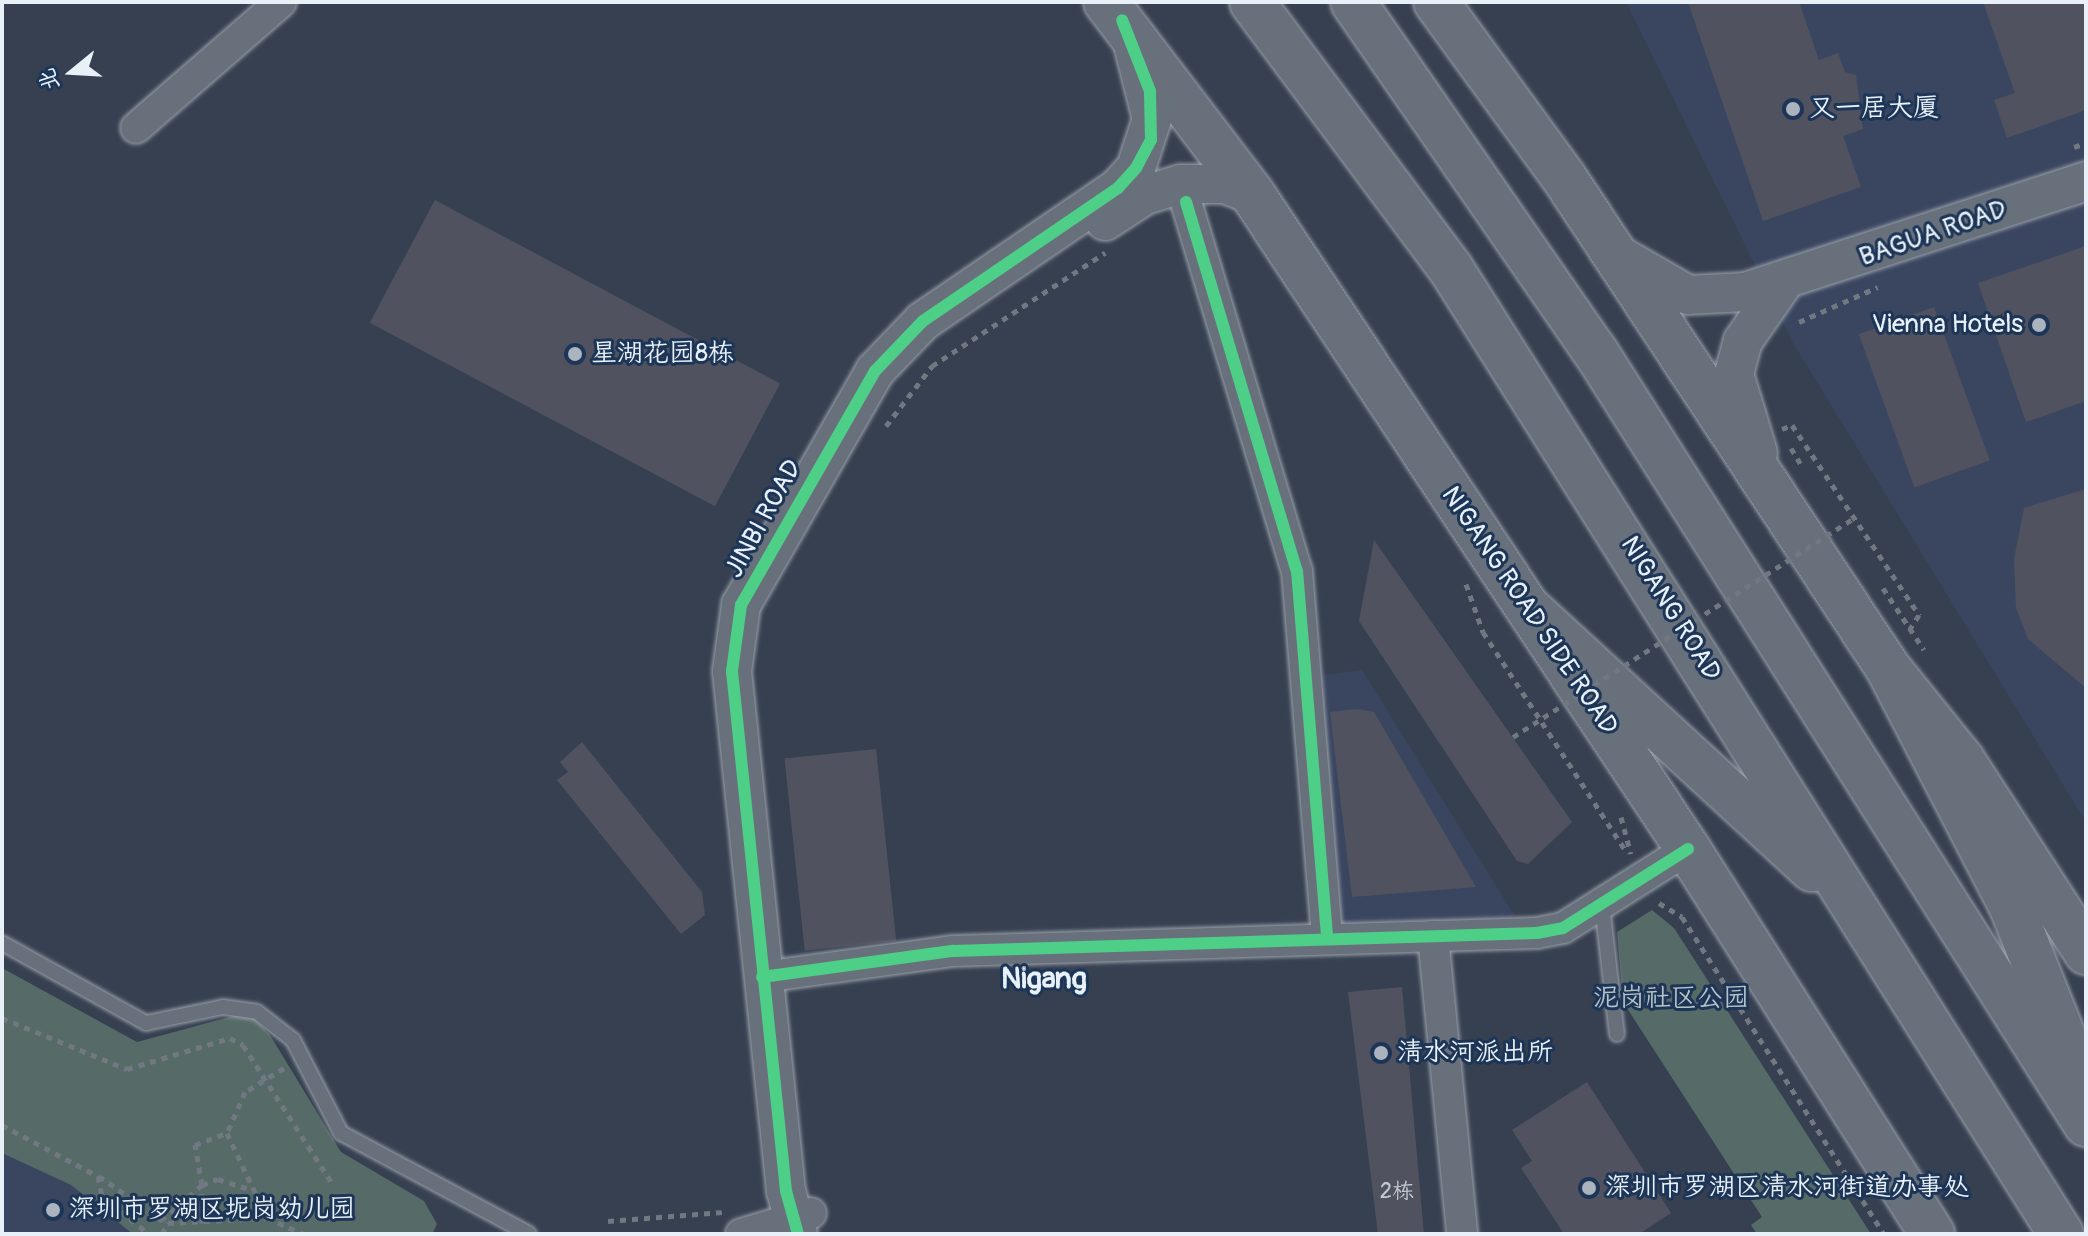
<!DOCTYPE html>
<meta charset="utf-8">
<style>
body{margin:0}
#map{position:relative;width:2088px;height:1236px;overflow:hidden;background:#364051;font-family:Pangolin,"LXGW WenKai TC",sans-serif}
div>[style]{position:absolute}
.built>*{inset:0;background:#3a4660}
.green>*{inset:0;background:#566a68}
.building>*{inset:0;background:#50535f;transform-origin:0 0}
.path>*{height:5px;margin-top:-2.5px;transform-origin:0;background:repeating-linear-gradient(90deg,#717881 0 6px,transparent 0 12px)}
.roads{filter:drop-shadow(0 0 2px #9ba1aa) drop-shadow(0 0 2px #9ba1aa)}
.service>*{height:14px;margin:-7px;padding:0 7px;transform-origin:7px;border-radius:7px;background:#68707b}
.minor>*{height:30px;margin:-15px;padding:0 15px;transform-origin:15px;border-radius:15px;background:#68707b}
.tertiary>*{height:38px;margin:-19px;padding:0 19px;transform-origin:19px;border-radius:19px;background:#68707b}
.primary>*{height:44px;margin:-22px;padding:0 22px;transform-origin:22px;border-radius:22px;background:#68707b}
.trunk>*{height:44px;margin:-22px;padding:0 22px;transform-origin:22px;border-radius:22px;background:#68707b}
.path-bridge>*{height:5px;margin-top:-2.5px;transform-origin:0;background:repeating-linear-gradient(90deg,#717881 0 6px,transparent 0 12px)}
.cycleway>*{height:12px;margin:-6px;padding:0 6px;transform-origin:6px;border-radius:6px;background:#4dcf88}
.dots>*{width:22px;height:22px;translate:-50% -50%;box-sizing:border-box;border:4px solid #1d3557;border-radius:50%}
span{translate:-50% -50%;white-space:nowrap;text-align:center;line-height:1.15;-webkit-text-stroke:6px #1d3557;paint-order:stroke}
.number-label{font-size:22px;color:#c2cad2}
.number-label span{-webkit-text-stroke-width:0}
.poi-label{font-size:26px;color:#e8f1f8}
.left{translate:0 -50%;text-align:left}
.right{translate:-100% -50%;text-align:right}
.street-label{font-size:26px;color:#e8f1f8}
.park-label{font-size:26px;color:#b7c4c7}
.quarter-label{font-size:30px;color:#e8f1f8;font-weight:700}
.frame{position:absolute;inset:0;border:4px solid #e8f1f8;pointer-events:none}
.north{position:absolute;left:32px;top:32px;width:80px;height:80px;-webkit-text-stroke:6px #1d3557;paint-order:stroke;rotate:252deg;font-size:22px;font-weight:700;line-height:32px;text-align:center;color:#e8f1f8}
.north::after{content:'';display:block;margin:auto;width:28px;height:36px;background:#e8f1f8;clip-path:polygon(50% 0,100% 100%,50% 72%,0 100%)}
</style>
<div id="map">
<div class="built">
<i style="clip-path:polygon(1626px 2px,2086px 2px,2086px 822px,1792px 341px)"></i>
<i style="clip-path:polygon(1362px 670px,1514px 915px,1492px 934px,1331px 947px,1306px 677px)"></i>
<i style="clip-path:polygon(2px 1153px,71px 1185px,135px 1234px,2px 1234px)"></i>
</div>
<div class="green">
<i style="clip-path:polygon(1652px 910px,1674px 928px,1871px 1234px,1757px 1234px,1751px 1225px,1762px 1217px,1623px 1002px,1617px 932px)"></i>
<i style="clip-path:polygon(2px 968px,137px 1042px,248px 1012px,270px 1035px,341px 1152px,424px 1201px,437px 1224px,432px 1234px,133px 1234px,71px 1185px,2px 1153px)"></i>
</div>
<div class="building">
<i style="clip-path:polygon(1688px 2px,1799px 2px,1819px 60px,1838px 53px,1845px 72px,1856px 75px,1863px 129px,1843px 136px,1861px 187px,1763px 221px)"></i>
<i style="clip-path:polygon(1983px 2px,2086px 2px,2086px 110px,2007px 138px,1994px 100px,2015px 93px)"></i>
<i style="left:435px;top:200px;width:391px;height:139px;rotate:28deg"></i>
<i style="clip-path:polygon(2086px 246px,2086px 401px,2026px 422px,1978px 283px)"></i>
<i style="left:1934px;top:307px;width:163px;height:80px;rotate:70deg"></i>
<i style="clip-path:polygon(2086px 489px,2086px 688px,2028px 639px,2016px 608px,2014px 559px,2024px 508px)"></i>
<i style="clip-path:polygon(1374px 540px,1572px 822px,1528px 864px,1517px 861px,1359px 621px)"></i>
<i style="clip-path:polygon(1357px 709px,1374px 712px,1476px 887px,1352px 897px,1330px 712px)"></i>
<i style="clip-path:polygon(582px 742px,702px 892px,705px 915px,681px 934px,557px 780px,568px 772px,560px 762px)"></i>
<i style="left:876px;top:749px;width:193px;height:92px;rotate:84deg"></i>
<i style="clip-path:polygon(1402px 987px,1424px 1234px,1378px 1234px,1348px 992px)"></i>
<i style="clip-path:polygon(1587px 1082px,1671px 1213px,1639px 1234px,1564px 1234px,1521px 1168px,1532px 1161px,1512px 1130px)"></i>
</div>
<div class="path">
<i style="left:2074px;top:147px;width:13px;rotate:-18deg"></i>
<i style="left:1799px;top:322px;width:86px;rotate:-23.9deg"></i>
<i style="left:886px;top:426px;width:76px;rotate:-52.5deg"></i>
<i style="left:932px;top:366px;width:207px;rotate:-33.2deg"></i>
<i style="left:1782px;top:429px;width:11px;rotate:-22deg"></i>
<i style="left:1792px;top:425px;width:229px;rotate:56.2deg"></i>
<i style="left:1919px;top:615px;width:17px;rotate:123deg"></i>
<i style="left:1791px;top:448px;width:21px;rotate:59deg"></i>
<i style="left:1466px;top:584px;width:51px;rotate:70.5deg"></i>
<i style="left:1483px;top:632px;width:264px;rotate:56.9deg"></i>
<i style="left:1883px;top:588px;width:74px;rotate:56.5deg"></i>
<i style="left:1621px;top:817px;width:38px;rotate:75deg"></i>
<i style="left:1659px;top:903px;width:27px;rotate:31deg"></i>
<i style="left:1682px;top:917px;width:376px;rotate:57.5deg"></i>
<i style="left:2px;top:1018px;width:135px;rotate:22.2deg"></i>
<i style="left:127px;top:1069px;width:108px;rotate:-16.8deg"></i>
<i style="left:230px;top:1038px;width:15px;rotate:28deg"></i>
<i style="left:243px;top:1045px;width:164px;rotate:57.2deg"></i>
<i style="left:284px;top:1068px;width:46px;rotate:148.4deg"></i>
<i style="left:245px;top:1092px;width:45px;rotate:113.7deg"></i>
<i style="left:227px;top:1133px;width:94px;rotate:64.8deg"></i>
<i style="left:267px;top:1218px;width:40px;rotate:23.4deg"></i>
<i style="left:2px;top:1125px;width:109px;rotate:28deg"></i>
<i style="left:98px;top:1176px;width:20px;rotate:79deg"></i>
<i style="left:102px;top:1196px;width:60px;rotate:39deg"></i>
<i style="left:99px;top:1176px;width:78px;rotate:35.1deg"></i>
<i style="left:161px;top:1220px;width:54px;rotate:-40.5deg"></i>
<i style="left:202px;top:1185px;width:41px;rotate:-99.9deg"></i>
<i style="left:195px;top:1145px;width:34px;rotate:-21deg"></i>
<i style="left:608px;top:1221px;width:115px;rotate:-4.5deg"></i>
<i style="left:202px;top:1223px;width:38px;rotate:-90deg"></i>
<i style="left:202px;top:1185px;width:17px;rotate:-21deg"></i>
<i style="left:218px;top:1179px;width:33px;rotate:18deg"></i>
<i style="left:162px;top:1234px;width:13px;rotate:-61deg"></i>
<i style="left:168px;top:1223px;width:98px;rotate:-2.9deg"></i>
</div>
<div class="roads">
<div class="service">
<i style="left:1602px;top:905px;width:130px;rotate:83.4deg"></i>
<i style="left:2px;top:943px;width:165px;rotate:29.1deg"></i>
<i style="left:146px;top:1023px;width:79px;rotate:-11.7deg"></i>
<i style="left:223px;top:1007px;width:34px;rotate:8deg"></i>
<i style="left:257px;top:1012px;width:46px;rotate:37.9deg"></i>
<i style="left:293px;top:1040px;width:105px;rotate:62.7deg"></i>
<i style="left:341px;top:1133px;width:213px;rotate:28.2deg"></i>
</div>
<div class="minor">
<i style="left:136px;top:128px;width:192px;rotate:-41deg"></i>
<i style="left:1186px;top:202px;width:385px;rotate:73.3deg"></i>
<i style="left:1297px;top:571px;width:369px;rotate:85.3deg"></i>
<i style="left:1433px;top:936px;width:299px;rotate:84.4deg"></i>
<i style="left:762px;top:977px;width:193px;rotate:-7.8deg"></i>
<i style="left:953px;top:951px;width:584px;rotate:-1.77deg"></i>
<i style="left:1537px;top:933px;width:26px;rotate:-11deg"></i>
<i style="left:1563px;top:928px;width:148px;rotate:-32.3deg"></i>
<i style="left:741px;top:1234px;width:73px;rotate:-16.7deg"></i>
</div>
<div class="tertiary">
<i style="left:1105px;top:221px;width:48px;rotate:-33deg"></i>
<i style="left:1145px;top:195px;width:38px;rotate:-17deg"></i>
<i style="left:1181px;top:184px;width:44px"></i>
<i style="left:1225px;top:184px;width:30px;rotate:21deg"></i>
<i style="left:1622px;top:257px;width:76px;rotate:29.9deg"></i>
<i style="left:1688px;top:295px;width:57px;rotate:-3deg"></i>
<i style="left:1745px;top:292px;width:359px;rotate:-18deg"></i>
<i style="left:1758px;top:453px;width:83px;rotate:-106.9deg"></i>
<i style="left:1734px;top:374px;width:34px;rotate:-75deg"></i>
<i style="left:1743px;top:341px;width:67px;rotate:-55.4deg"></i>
<i style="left:798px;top:1234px;width:45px;rotate:-105.6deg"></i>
<i style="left:786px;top:1191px;width:523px;rotate:-95.93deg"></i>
<i style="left:732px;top:671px;width:67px;rotate:-82.2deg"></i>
<i style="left:741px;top:605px;width:270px;rotate:-60.2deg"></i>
<i style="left:875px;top:371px;width:69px;rotate:-46.2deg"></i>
<i style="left:923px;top:321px;width:236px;rotate:-34.3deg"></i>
<i style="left:1118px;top:188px;width:27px;rotate:-48deg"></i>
<i style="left:1136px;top:168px;width:52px;rotate:-71.9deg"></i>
<i style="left:1152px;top:119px;width:73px;rotate:-104.2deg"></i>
</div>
<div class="primary">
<i style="left:1106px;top:2px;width:243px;rotate:52.7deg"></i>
<i style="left:1253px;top:195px;width:785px;rotate:56.37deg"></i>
<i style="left:1688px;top:849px;width:456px;rotate:57.6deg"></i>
<i style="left:1436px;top:2px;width:219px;rotate:53.9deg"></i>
<i style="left:1565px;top:179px;width:586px;rotate:56.55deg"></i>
<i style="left:1888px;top:668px;width:118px;rotate:51.2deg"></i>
<i style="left:1962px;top:760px;width:229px;rotate:57.1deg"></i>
</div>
<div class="trunk">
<i style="left:1252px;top:2px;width:333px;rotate:53.3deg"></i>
<i style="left:1451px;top:269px;width:1142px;rotate:57.7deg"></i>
<i style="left:1353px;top:2px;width:425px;rotate:55.3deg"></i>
<i style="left:1595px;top:351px;width:916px;rotate:57.58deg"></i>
<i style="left:1528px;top:608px;width:386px;rotate:42.6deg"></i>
<i style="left:1888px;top:668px;width:267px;rotate:62.6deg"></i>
<i style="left:2011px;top:905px;width:181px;rotate:68.3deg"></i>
</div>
</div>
<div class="path-bridge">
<i style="left:1513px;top:737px;width:404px;rotate:-32.7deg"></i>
</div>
<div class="cycleway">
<i style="left:1186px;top:202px;width:385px;rotate:73.3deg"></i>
<i style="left:1297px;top:571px;width:369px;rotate:85.3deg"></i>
<i style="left:762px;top:977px;width:193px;rotate:-7.8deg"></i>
<i style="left:953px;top:951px;width:584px;rotate:-1.77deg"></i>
<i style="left:1537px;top:933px;width:26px;rotate:-11deg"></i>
<i style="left:1563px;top:928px;width:148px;rotate:-32.3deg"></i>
<i style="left:798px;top:1234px;width:45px;rotate:-105.6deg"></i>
<i style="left:786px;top:1191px;width:523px;rotate:-95.93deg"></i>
<i style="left:732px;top:671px;width:67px;rotate:-82.2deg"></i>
<i style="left:741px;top:605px;width:270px;rotate:-60.2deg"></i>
<i style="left:875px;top:371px;width:69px;rotate:-46.2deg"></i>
<i style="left:923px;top:321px;width:236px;rotate:-34.3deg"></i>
<i style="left:1118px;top:188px;width:27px;rotate:-48deg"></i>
<i style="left:1136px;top:168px;width:32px;rotate:-62deg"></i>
<i style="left:1151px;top:140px;width:49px;rotate:-91.2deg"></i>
<i style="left:1150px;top:91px;width:76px;rotate:-111.5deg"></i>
</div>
<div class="dots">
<i style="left:1793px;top:109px;background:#aab3be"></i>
<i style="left:2039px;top:325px;background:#aab3be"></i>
<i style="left:575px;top:354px;background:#aab3be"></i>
<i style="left:1381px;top:1053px;background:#aab3be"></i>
<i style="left:1589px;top:1188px;background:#aab3be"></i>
<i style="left:53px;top:1210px;background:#aab3be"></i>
</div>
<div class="number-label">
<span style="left:1397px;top:1192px">2栋</span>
</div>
<div class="poi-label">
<span class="left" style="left:1809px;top:109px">又一居大厦</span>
<span class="right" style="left:2023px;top:325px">Vienna Hotels</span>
<span class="left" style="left:591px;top:354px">星湖花园8栋</span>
<span class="left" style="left:1397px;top:1053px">清水河派出所</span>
<span class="left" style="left:1605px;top:1188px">深圳市罗湖区清水河街道办事处</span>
<span class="left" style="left:69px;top:1210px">深圳市罗湖区坭岗幼儿园</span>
</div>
<div class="street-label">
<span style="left:1933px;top:234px;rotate:-19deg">BAGUA ROAD</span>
<span style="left:764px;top:519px;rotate:-61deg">JINBI ROAD</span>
<span style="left:1670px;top:609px;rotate:58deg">NIGANG ROAD</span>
<span style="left:1529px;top:611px;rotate:56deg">NIGANG ROAD SIDE ROAD</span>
</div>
<div class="park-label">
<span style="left:1671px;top:999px">泥岗社区公园</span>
</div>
<div class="quarter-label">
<span style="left:1044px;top:979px">Nigang</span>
</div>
<div class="frame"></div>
<div class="north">北</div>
</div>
